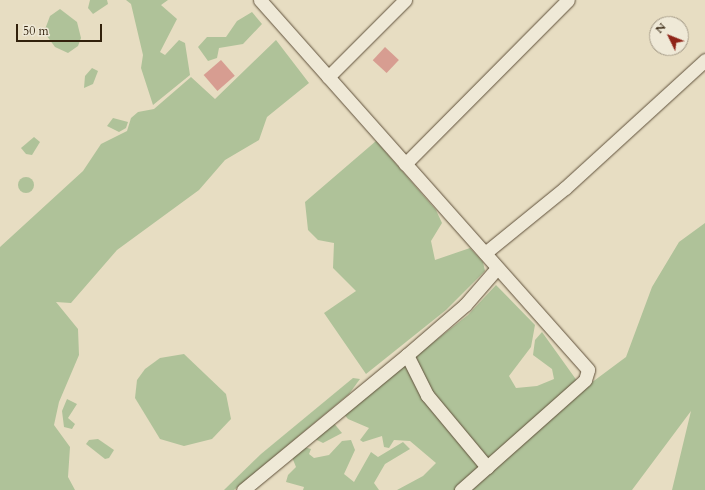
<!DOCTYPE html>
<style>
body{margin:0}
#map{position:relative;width:705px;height:490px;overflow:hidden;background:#e7ddc2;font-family:Cardo,serif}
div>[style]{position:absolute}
.green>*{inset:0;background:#afc299}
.round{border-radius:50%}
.building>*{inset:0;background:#d79d91;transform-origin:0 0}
.roads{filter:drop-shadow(0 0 1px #5f503a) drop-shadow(0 0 1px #5f503a)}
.minor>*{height:13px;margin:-6.5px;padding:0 6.5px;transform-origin:6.5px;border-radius:6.5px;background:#efe9d7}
span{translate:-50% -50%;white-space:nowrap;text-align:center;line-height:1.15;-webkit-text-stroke:3.5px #efe9d7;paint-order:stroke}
.north{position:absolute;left:649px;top:16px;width:40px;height:40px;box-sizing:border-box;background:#efe9d7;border:1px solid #a39986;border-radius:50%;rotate:313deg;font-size:11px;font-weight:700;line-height:16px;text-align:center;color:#32210c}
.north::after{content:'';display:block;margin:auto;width:14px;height:18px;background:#8f2418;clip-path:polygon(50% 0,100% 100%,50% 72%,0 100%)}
.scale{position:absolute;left:16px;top:24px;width:86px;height:18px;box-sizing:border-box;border:2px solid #32210c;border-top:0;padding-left:5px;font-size:12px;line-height:14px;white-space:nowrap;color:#32210c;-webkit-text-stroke:3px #efe9d7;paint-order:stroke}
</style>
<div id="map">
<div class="green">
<i style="clip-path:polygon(90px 0,107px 0,108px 4px,93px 14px,88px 8px)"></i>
<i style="clip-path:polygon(126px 0,168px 0,161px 5px,177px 19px,160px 52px,165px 55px,179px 40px,185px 43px,190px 75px,153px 105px,141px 68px,143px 55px,131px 4px)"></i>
<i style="clip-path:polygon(60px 9px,77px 22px,81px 38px,78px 46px,68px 53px,55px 47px,44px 32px,50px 16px)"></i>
<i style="clip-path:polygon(252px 12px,262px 24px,243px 44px,219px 48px,217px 58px,208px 61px,198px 47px,207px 37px,226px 37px,237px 21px)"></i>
<i style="clip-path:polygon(276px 40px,309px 83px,267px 117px,259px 140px,225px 160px,199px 190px,117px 250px,71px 303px,56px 302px,78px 329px,79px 355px,59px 402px,54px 425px,70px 447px,68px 477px,75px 490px,0 490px,0 247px,83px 171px,101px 144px,127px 131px,131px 118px,138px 112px,154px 109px,191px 77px,215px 99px)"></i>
<i style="clip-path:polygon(92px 68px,98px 71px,93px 84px,84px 88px,85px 76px)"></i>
<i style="clip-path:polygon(113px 118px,128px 122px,126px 128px,119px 132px,107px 126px)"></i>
<i style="clip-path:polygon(34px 137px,40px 142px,32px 155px,26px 154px,21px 148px)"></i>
<i style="clip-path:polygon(376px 141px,436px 210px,442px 223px,431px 241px,435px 260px,470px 248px,483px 262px,485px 271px,446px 310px,366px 374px,324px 313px,356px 291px,333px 268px,334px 243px,318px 240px,308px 230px,305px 202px)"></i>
<i class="round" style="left:18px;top:177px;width:16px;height:16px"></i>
<i style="clip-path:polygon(705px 223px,705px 490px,672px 490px,691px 411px,632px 490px,472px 490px,587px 386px,626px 357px,652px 287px,679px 242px)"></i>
<i style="clip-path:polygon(496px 285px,535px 325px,531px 347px,509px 376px,516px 388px,537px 386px,554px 379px,552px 369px,533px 355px,535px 340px,542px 332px,580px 385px,465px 490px,397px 490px,423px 476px,436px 463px,410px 441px,394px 440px,389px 448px,384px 447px,382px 436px,363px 442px,360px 440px,369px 428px,348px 419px,343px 413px,468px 315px)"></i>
<i style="clip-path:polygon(184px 354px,226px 394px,231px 419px,212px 439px,184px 446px,160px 439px,135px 398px,137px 380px,145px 369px,160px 358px)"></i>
<i style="clip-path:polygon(353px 378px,360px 379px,349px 394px,234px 490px,224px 490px,261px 454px)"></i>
<i style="clip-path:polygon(67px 399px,77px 404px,68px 418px,75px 424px,72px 429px,64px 427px,62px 411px)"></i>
<i style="clip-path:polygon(332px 421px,342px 433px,323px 443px,315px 439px,316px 433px)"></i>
<i style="clip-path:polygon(98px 439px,114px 450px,109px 458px,105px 459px,86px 444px,89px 440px)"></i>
<i style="clip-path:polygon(351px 440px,355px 450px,344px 474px,354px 482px,371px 452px,378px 457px,403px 442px,410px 449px,385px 464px,374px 483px,379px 490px,303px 490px,304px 487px,286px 482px,288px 475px,296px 467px,292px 457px,304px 447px,311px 449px,309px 454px,314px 458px,329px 455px,342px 441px)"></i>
</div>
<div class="building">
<i style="left:385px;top:47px;width:19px;height:18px;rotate:43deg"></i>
<i style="left:221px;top:60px;width:21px;height:23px;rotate:49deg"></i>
</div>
<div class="roads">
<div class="minor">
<i style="left:260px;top:0;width:494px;rotate:48.4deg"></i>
<i style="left:588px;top:370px;width:10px;rotate:107deg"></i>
<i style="left:585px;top:380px;width:166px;rotate:138.4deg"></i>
<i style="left:328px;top:77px;width:109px;rotate:-45deg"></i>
<i style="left:405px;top:164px;width:231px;rotate:-45.2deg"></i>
<i style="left:485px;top:253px;width:103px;rotate:-39.1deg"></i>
<i style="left:565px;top:188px;width:190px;rotate:-42.4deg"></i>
<i style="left:407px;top:355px;width:45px;rotate:63.4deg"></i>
<i style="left:427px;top:395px;width:94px;rotate:50.2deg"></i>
<i style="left:243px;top:490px;width:212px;rotate:-39.5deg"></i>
<i style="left:407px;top:355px;width:77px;rotate:-40.8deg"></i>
<i style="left:465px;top:305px;width:49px;rotate:-49.1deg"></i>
</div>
</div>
<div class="north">N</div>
<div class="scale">50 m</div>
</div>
